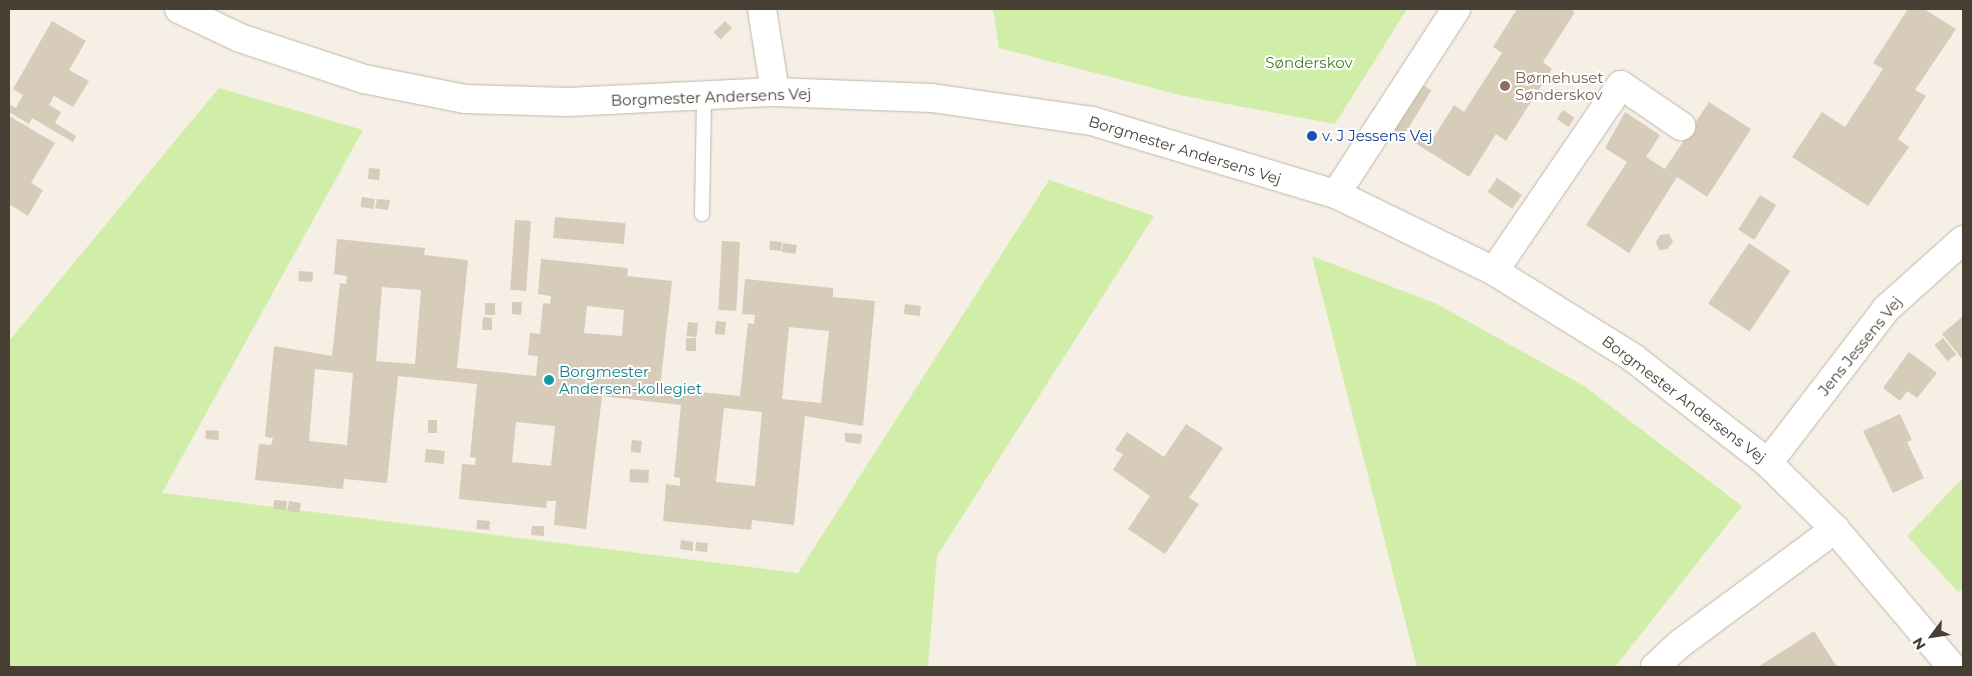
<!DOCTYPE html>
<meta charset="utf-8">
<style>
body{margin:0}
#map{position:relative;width:1972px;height:676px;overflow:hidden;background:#f5efe5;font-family:Montserrat,sans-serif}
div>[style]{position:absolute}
.green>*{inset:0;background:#d1eea9}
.building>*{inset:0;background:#d7cbb9;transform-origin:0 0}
.roads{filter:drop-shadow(0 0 1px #c1b7a7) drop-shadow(0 0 1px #c1b7a7)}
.service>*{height:14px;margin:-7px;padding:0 7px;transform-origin:7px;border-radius:7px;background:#fff}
.minor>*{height:28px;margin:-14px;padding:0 14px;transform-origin:14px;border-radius:14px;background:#fff}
.tertiary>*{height:28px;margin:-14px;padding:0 14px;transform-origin:14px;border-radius:14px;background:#fff}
.dots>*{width:14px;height:14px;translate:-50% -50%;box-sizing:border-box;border:2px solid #fff;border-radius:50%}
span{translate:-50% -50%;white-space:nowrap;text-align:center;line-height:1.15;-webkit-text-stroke:4px #fff;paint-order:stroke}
.park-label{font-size:15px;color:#478020}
.education-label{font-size:15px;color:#785e54}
.left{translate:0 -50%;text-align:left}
.street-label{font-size:15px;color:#483f34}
.transit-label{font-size:15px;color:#164399}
.culture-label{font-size:15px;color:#0d838f}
.frame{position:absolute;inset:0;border:10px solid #483f34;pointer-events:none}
.north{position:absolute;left:1907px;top:611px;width:50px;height:50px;-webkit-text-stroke:4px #fff;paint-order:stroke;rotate:239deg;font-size:14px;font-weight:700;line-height:20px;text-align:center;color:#483f34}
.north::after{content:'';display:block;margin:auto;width:18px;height:22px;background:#483f34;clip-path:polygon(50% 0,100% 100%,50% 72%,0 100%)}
</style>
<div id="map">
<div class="green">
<i style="clip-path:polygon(993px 9px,1407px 9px,1335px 124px,1184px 96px,999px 48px)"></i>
<i style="clip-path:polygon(219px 88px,363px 130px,162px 493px,798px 573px,1049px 180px,1154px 216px,937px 556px,928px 667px,9px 667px,9px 341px)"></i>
<i style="clip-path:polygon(1312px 256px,1437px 304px,1584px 386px,1742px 506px,1615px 667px,1417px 667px)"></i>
<i style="clip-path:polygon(1963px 478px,1963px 590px,1958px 592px,1907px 536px)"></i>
</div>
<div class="building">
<i style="clip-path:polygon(1517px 9px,1569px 9px,1575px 12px,1543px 62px,1552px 69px,1506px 141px,1496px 134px,1469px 177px,1412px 141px,1418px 131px,1432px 140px,1454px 105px,1464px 112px,1502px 53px,1493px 47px)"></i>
<i style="clip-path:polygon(1908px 9px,1924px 9px,1956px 29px,1915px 90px,1926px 96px,1898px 139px,1909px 147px,1868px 206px,1792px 157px,1822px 112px,1845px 127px,1883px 69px,1873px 63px)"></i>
<i style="clip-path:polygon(52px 21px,86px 41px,69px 70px,89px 81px,73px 107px,54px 96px,49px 105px,61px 112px,55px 123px,76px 136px,73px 142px,32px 118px,29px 124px,9px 112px,9px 104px,16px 108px,23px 95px,13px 89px)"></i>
<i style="left:725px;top:21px;width:10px;height:16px;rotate:45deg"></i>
<i style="left:1421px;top:84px;width:12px;height:53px;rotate:31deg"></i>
<i style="clip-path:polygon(1709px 102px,1751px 129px,1707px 197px,1677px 177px,1629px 253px,1586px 225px,1627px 162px,1605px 148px,1625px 112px,1660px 135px,1646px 157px,1665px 169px)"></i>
<i style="left:1563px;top:110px;width:14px;height:11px;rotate:34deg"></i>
<i style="clip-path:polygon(9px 116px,55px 143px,31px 183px,43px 190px,28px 216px,9px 204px)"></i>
<i style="left:369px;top:168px;width:11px;height:11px;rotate:5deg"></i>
<i style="left:1497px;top:178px;width:30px;height:17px;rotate:34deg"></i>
<i style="left:1760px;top:195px;width:19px;height:41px;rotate:32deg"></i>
<i style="left:362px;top:197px;width:13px;height:10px;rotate:9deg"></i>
<i style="clip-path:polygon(377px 199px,390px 200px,388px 210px,375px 208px)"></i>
<i style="left:555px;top:217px;width:71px;height:21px;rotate:5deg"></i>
<i style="left:515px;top:220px;width:16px;height:70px;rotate:4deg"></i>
<i style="clip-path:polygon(1669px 234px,1673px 242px,1667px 249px,1659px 250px,1656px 242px,1660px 235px)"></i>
<i style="clip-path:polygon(evenodd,337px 239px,425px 248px,424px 255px,468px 260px,457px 368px,536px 376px,538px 356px,528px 355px,530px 333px,540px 334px,543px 303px,550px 304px,551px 296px,538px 294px,541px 259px,628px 268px,627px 276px,672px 281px,660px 388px,740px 396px,748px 323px,754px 324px,755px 315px,742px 314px,745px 279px,833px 288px,833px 297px,875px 301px,863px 426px,805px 416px,794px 525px,752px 520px,751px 530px,663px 521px,666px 484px,680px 486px,680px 478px,674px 477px,681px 405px,602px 396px,586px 529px,554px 525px,556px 501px,547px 501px,546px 508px,459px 499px,462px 464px,475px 465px,476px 458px,470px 457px,477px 384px,398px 376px,387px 483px,344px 479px,343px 489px,255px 480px,259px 444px,271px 445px,273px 438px,265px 437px,274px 346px,332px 356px,340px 283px,346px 284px,347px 276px,334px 274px,337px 239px,382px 287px,421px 290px,415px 364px,376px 361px,382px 287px,337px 239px,587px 306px,624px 310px,622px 336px,584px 333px,587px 306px,337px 239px,789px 327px,829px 331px,821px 403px,782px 399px,789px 327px,337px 239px,315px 369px,353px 373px,347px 445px,309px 441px,315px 369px,337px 239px,724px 408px,762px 412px,755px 486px,716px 482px,724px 408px,337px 239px,516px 422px,555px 426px,551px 466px,512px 462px,516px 422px)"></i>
<i style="left:722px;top:241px;width:18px;height:69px;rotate:3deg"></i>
<i style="left:770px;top:241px;width:12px;height:9px;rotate:5deg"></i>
<i style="left:783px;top:243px;width:14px;height:9px;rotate:8deg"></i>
<i style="left:1749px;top:243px;width:50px;height:73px;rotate:34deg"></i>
<i style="left:299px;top:271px;width:14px;height:10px;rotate:4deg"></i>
<i style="clip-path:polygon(512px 302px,522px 302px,521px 315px,512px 314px)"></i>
<i style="left:485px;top:303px;width:10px;height:12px"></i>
<i style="left:905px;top:304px;width:16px;height:10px;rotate:7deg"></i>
<i style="clip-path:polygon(1963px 316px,1963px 360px,1942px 334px)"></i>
<i style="clip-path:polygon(483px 317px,492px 318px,492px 330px,482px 330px)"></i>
<i style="left:716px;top:321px;width:10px;height:13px;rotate:6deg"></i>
<i style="left:688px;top:322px;width:10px;height:14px;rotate:6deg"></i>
<i style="left:686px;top:338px;width:10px;height:13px"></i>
<i style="left:1943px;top:338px;width:21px;height:11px;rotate:51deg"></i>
<i style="clip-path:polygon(1909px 352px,1937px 373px,1917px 398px,1907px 391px,1900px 401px,1883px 388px)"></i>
<i style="clip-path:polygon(1900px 414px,1912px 440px,1907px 442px,1924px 478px,1893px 493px,1863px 431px)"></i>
<i style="left:428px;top:420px;width:9px;height:13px"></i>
<i style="clip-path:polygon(1186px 424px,1223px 448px,1189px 498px,1199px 504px,1165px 554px,1128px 529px,1150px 496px,1113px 470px,1123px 454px,1115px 450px,1127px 432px,1164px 457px)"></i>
<i style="left:206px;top:430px;width:13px;height:9px;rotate:4deg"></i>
<i style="clip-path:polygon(845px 433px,862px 434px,861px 444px,845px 442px)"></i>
<i style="left:632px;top:440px;width:10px;height:12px;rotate:6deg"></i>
<i style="left:426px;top:449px;width:19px;height:13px;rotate:6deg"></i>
<i style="left:630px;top:469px;width:19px;height:13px;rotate:3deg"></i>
<i style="left:274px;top:500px;width:13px;height:9px;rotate:4deg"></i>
<i style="left:289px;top:501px;width:12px;height:10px;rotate:9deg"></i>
<i style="left:477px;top:520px;width:13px;height:9px;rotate:4deg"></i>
<i style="clip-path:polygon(532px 526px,544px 526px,544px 536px,531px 535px)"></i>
<i style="clip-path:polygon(681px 540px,693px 542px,693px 551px,680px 549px)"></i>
<i style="left:696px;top:542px;width:12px;height:9px;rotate:5deg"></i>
<i style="clip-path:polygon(1814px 631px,1837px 667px,1758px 667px)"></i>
</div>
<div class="roads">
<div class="service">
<i style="left:702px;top:214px;width:119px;rotate:-89deg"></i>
</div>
<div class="minor">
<i style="left:762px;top:9px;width:84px;rotate:81.1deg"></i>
<i style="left:1336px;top:194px;width:221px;rotate:-57deg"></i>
<i style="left:1494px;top:271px;width:225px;rotate:-55.7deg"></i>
<i style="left:1621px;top:85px;width:73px;rotate:34.3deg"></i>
<i style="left:1768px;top:463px;width:194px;rotate:-52.5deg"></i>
<i style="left:1886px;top:309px;width:103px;rotate:-41.9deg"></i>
<i style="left:1655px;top:667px;width:35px;rotate:-43deg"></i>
<i style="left:1681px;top:643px;width:192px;rotate:-36.5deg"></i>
</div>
<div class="tertiary">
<i style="left:179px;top:9px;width:68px;rotate:25.4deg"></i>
<i style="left:240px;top:38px;width:131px;rotate:18.3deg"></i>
<i style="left:364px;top:79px;width:103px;rotate:11.2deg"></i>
<i style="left:465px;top:99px;width:103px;rotate:1.7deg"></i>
<i style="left:568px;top:102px;width:207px;rotate:-2.8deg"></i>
<i style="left:775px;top:92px;width:157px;rotate:2.2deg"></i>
<i style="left:932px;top:98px;width:162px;rotate:8.2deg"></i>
<i style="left:1092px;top:121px;width:255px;rotate:16.7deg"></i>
<i style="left:1336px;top:194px;width:176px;rotate:26deg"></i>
<i style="left:1494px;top:271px;width:163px;rotate:31.9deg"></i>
<i style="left:1632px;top:357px;width:172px;rotate:37.9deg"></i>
<i style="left:1768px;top:463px;width:94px;rotate:44.6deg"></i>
<i style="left:1835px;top:529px;width:181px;rotate:49.7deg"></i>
</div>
</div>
<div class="dots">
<i style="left:1505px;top:86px;background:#8d6e63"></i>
<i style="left:1312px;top:136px;background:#1a4fb4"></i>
<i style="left:549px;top:380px;background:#0f9aa8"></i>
</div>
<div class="park-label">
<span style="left:1309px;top:63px">Sønderskov</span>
</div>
<div class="education-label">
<span class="left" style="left:1515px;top:86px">Børnehuset<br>Sønderskov</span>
</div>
<div class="street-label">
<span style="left:711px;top:97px;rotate:-2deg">Borgmester Andersens Vej</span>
<span style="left:1185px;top:150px;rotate:17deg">Borgmester Andersens Vej</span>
<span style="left:1860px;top:346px;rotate:-51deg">Jens Jessens Vej</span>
<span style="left:1684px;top:399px;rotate:37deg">Borgmester Andersens Vej</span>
</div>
<div class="transit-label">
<span class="left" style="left:1322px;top:136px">v. J Jessens Vej</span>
</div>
<div class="culture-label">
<span class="left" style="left:559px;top:380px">Borgmester<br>Andersen-kollegiet</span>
</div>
<div class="frame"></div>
<div class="north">N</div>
</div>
